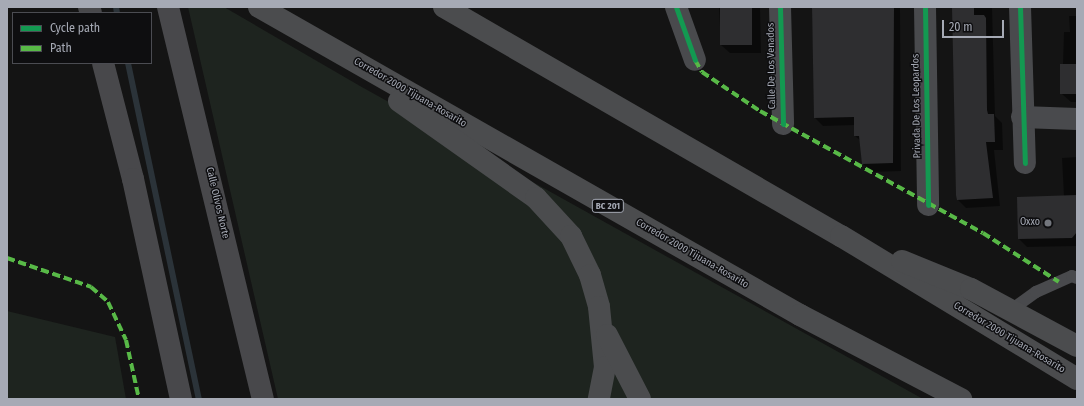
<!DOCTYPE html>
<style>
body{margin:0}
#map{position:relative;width:1084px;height:406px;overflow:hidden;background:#141414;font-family:"Fira Sans Condensed",sans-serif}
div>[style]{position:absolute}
.green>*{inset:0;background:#1e241f}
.shadow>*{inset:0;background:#0007}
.stream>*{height:6px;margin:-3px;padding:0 3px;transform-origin:3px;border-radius:3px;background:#2b3339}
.building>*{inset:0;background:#2e2e30;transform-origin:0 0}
.lane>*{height:12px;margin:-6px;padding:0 6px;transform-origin:6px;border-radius:6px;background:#494a4d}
.street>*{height:22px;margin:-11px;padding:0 11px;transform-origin:11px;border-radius:11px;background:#494a4d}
.secondary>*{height:22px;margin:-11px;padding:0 11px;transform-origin:11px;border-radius:11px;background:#48484b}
.highway>*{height:22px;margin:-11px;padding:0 11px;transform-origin:11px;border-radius:11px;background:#4b4c4e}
.quiet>*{height:4px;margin-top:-2px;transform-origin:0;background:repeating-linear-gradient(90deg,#58b947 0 8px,transparent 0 12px)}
.cycleway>*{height:5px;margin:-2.5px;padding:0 2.5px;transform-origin:2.5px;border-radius:2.5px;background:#139951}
.dots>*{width:11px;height:11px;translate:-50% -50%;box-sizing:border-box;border:2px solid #0e0e10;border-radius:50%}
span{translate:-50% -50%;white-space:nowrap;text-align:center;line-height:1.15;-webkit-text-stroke:3px #0e0e10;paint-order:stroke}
.shield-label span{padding:1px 3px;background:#0e0e10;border:1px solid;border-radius:3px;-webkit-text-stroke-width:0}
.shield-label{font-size:9px;color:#a6aab5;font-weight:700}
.street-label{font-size:10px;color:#a6aab5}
.poi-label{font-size:10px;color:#a6aab5}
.right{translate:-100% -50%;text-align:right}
.frame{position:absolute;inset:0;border:8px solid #a6aab5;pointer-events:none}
.legend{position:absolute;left:12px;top:12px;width:140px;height:52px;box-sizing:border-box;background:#0e0e10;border:1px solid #4b4c52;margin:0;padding:5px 7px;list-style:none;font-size:12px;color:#a6aab5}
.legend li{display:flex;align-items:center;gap:8px;height:20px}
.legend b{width:20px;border:1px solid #4b4c52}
.scale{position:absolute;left:942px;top:20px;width:62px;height:18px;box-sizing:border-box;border:2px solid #a6aab5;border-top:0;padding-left:5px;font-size:12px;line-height:14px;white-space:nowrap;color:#a6aab5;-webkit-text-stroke:3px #0e0e10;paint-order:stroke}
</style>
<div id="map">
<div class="green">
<i style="clip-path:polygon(188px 7px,224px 7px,360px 86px,923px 399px,278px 399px)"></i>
<i style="clip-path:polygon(7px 311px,115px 337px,126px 399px,7px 399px)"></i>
</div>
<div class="shadow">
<i style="clip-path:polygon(719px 7px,760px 7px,761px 53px,730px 53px,721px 45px)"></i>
<i style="clip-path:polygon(812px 7px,900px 7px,901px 171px,872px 172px,863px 164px,861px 141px,855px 136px,855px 125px,823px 126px,815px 118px)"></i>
<i style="clip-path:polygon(954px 7px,992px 7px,995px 116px,1002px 123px,1003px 150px,994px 150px,1000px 206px,966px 208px,958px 200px)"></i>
<i style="clip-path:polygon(1069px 16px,1077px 16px,1077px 102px,1071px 102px,1062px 94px,1064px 32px,1070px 32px)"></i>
<i style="clip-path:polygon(1077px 157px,1077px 246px,1027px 247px,1019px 239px,1064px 197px,1062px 158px)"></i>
</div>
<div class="stream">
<i style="left:116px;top:7px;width:6px;rotate:81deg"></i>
<i style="left:128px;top:63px;width:343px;rotate:78.1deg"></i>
</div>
<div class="building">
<i style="left:720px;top:7px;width:32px;height:38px"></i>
<i style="clip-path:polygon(812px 7px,894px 7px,893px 163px,862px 164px,859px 136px,854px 136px,854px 117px,814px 118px)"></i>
<i style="clip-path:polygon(952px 7px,974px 7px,974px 15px,984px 15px,986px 18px,987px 110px,988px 114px,994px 114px,995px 142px,986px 142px,993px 198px,957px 200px,956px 195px)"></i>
<i style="left:1060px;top:64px;width:17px;height:30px"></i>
<i style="clip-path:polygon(1077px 195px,1077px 232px,1072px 238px,1018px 239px,1017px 197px)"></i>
</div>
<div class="lane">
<i style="left:1011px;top:310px;width:31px;rotate:-36deg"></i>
<i style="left:1036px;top:292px;width:39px;rotate:-24deg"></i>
<i style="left:1072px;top:276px;width:5px;rotate:22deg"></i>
</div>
<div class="street">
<i style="left:676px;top:7px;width:56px;rotate:70.3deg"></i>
<i style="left:780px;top:7px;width:117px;rotate:88.5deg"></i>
<i style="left:925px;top:7px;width:198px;rotate:89.1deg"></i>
<i style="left:1020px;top:7px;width:156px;rotate:88.2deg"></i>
<i style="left:1022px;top:117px;width:55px;rotate:2.1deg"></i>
</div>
<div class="secondary">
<i style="left:89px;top:7px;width:6px;rotate:72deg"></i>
<i style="left:168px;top:7px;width:403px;rotate:76.4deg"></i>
<i style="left:103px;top:63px;width:120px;rotate:75.5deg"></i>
<i style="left:133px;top:179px;width:225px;rotate:77.7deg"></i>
</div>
<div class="highway">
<i style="left:259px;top:7px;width:623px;rotate:29.65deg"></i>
<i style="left:800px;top:315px;width:182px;rotate:27.6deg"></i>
<i style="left:444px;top:7px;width:458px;rotate:30deg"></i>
<i style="left:841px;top:236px;width:276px;rotate:31.2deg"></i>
<i style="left:399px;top:101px;width:168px;rotate:35.3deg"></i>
<i style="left:536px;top:198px;width:52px;rotate:47.4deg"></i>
<i style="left:571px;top:236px;width:43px;rotate:64deg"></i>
<i style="left:590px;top:275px;width:33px;rotate:74deg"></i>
<i style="left:599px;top:307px;width:60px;rotate:84.3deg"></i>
<i style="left:605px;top:367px;width:33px;rotate:101deg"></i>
<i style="left:902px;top:261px;width:74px;rotate:22.1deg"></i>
<i style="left:971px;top:289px;width:120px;rotate:28.3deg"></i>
<i style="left:607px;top:335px;width:72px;rotate:62.7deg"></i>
</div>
<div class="quiet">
<i style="left:695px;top:60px;width:14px;rotate:60deg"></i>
<i style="left:702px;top:72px;width:70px;rotate:33.9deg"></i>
<i style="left:760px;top:111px;width:254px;rotate:28.7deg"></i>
<i style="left:983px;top:233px;width:90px;rotate:32.8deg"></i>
<i style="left:7px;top:258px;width:89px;rotate:19deg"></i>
<i style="left:91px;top:287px;width:23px;rotate:41deg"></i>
<i style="left:108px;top:302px;width:42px;rotate:64.7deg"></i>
<i style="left:126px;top:340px;width:60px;rotate:77.6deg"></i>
</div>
<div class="cycleway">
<i style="left:676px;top:7px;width:56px;rotate:70.3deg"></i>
<i style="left:780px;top:7px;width:117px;rotate:88.5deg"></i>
<i style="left:925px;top:7px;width:198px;rotate:89.1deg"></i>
<i style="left:1020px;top:7px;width:156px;rotate:88.2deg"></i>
</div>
<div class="dots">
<i style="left:1048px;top:223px;background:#73767d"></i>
</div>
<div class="shield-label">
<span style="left:608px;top:206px">BC 201</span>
</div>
<div class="street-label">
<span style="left:772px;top:66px;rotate:-91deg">Calle De Los Venados</span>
<span style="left:410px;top:93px;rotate:30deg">Corredor 2000 Tijuana-Rosarito</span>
<span style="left:917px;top:106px;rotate:-91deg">Privada De Los Leopardos</span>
<span style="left:217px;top:203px;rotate:77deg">Calle Olivos Norte</span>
<span style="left:692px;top:254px;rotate:30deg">Corredor 2000 Tijuana-Rosarito</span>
<span style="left:1009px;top:338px;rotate:31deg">Corredor 2000 Tijuana-Rosarito</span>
</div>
<div class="poi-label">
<span class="right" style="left:1040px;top:223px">Oxxo</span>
</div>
<div class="frame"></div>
<ul class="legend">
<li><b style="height:5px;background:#139951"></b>Cycle path</li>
<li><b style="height:5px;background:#58b947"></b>Path</li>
</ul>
<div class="scale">20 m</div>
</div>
